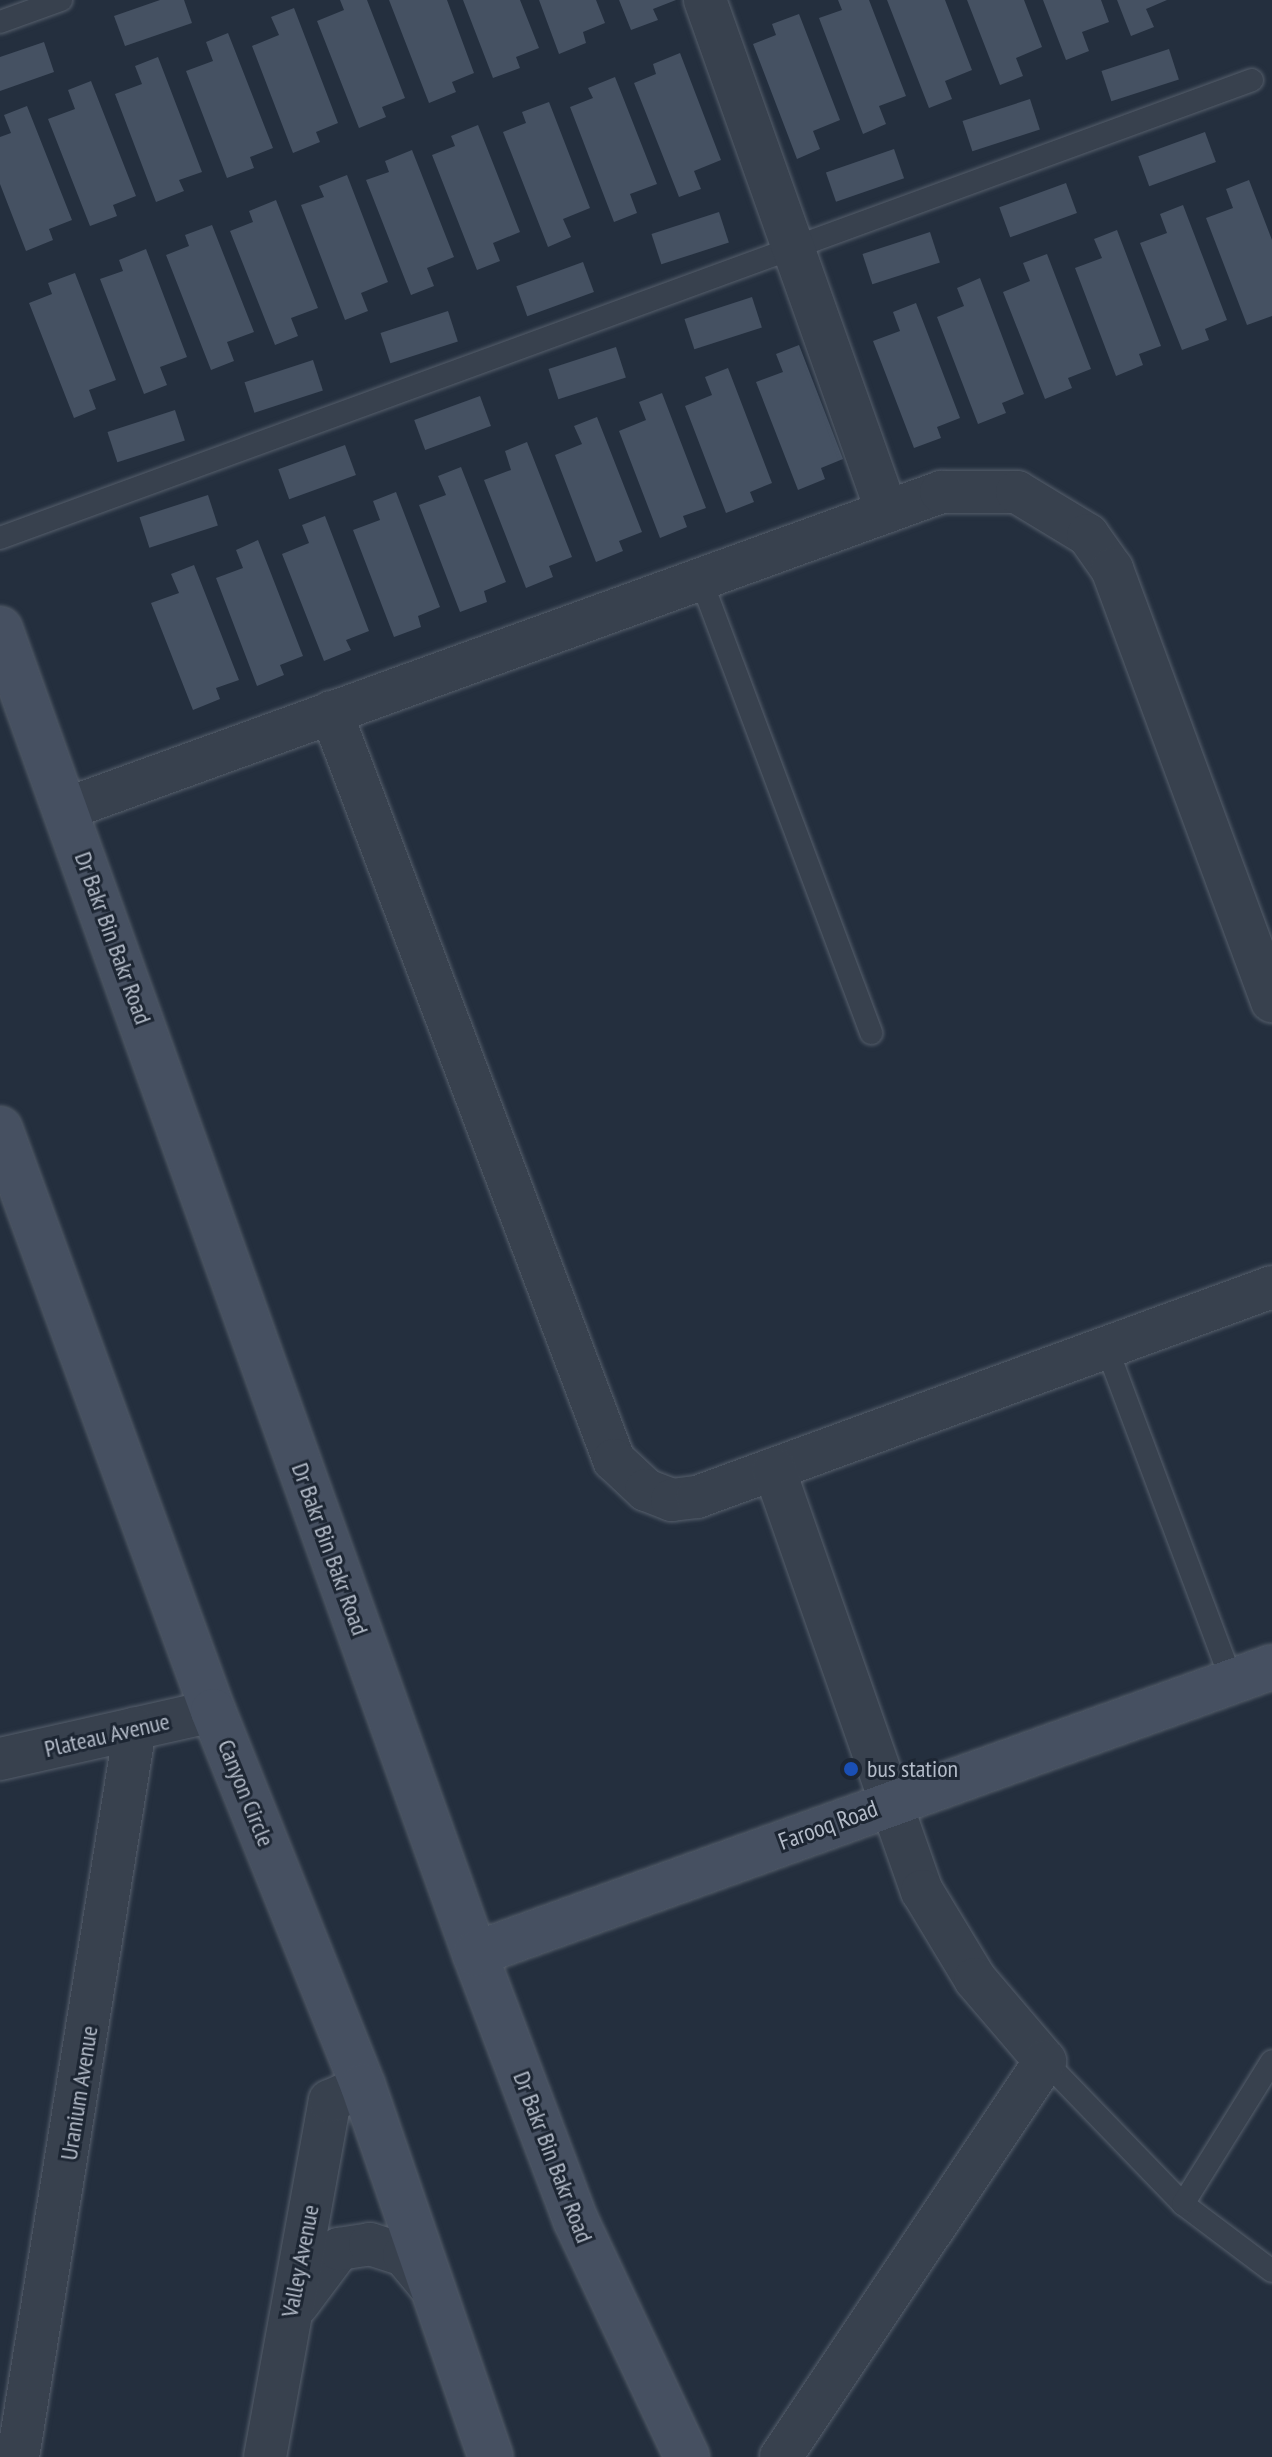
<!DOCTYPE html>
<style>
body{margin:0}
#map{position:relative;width:1272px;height:2457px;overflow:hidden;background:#242f3e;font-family:"PT Sans Narrow",sans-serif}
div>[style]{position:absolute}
.building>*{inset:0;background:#455162;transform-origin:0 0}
.roads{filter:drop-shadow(0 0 2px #565f6c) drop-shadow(0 0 2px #565f6c)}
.lane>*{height:22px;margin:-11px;padding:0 11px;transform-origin:11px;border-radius:11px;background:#38414e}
.street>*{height:42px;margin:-21px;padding:0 21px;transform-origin:21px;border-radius:21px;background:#38414e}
.secondary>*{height:44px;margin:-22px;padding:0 22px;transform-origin:22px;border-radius:22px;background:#465061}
.dots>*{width:22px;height:22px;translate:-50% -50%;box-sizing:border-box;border:4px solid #1d2633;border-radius:50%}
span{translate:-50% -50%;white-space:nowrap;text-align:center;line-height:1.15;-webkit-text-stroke:6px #1d2633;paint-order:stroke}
.street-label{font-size:24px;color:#b4bcc9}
.poi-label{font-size:24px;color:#b4bcc9}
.left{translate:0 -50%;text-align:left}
</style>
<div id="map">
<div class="building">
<i style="clip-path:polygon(160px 0,184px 0,192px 23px,125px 46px,114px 16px)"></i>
<i style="clip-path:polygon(340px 0,367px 0,405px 98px,382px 107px,386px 117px,359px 128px,317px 21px,344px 10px)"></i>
<i style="clip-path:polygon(389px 0,447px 0,474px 73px,452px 82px,456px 92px,429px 103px)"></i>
<i style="clip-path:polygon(463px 0,520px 0,539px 48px,516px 57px,520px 68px,493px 78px)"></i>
<i style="clip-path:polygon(539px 0,596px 0,605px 23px,583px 32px,586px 43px,559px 54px)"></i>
<i style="clip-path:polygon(619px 0,676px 0,653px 9px,658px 20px,631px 30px)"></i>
<i style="clip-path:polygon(838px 0,869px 0,906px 96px,879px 106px,886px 124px,863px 134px,819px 18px,842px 10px)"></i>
<i style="clip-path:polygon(887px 0,945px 0,972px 70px,945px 81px,952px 99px,929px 108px)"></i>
<i style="clip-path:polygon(967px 0,1024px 0,1042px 47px,1016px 58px,1023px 76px,1000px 85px)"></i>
<i style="clip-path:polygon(1043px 0,1101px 0,1109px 22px,1082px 32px,1089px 51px,1066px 60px)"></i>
<i style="clip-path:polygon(1117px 0,1167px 0,1146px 9px,1154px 27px,1131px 36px)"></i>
<i style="clip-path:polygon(294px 8px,338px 123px,316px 132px,320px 142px,293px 153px,252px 46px,279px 35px,271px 17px)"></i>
<i style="clip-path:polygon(799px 14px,840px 120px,813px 131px,820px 149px,797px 159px,753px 44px,776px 35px,772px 24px)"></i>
<i style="clip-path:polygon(228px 33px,273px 148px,250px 157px,254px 168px,227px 178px,186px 71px,213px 61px,206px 42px)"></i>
<i style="clip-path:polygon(44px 42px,54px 72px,0 91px,0 57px)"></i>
<i style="left:1169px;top:49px;width:32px;height:71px;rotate:72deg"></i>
<i style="clip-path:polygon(680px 53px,721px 160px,694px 171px,701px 189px,679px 197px,634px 83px,656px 74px,653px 64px)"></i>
<i style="clip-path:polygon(158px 57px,202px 172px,179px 180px,184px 191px,156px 202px,115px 94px,142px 84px,135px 66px)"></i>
<i style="clip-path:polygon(615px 77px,657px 184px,630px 194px,637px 213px,614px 222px,570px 107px,593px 98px,588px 88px)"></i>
<i style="clip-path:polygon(91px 81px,136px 196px,113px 205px,117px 216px,90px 226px,48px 119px,75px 109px,68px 90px)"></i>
<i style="left:1030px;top:99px;width:32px;height:71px;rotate:72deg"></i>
<i style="clip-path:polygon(549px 102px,590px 208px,563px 219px,571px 237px,548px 247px,503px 132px,526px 123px,522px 112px)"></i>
<i style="clip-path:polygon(27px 106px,72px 220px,49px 229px,53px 240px,26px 251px,0 184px,0 137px,11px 133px,4px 115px)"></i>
<i style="clip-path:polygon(478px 125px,520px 232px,493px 243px,500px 261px,477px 270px,432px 155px,455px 146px,451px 136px)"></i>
<i style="left:1205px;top:132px;width:32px;height:71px;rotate:70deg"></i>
<i style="left:894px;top:149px;width:31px;height:72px;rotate:71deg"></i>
<i style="clip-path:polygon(412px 150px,454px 257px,427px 268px,434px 286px,411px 295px,366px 180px,389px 172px,385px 161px)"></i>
<i style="clip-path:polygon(347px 175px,388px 282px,361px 293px,368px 311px,345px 320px,301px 205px,324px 197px,319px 186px)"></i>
<i style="clip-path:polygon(1249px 180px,1272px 240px,1272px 316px,1247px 325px,1206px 218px,1233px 208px,1226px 189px)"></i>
<i style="left:1066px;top:183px;width:32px;height:71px;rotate:70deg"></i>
<i style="clip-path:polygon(276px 200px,318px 308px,291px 318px,298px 336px,275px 345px,230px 231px,253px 222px,249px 211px)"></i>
<i style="clip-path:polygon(1183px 205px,1227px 320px,1205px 329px,1209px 340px,1182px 350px,1140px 243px,1167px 233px,1160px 214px)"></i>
<i style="left:719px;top:212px;width:32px;height:71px;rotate:72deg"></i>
<i style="clip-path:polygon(212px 225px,254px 332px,227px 342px,234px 361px,211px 370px,166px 255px,189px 246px,185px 235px)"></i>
<i style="clip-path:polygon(1117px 230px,1161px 346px,1139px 354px,1143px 365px,1116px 376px,1075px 268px,1102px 258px,1094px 239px)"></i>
<i style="left:930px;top:232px;width:32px;height:71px;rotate:72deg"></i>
<i style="clip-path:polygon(146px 249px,187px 357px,160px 367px,167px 385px,144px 394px,100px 279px,123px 271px,119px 260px)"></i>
<i style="clip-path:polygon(1047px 254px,1091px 369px,1068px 378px,1072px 388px,1045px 399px,1003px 292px,1030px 281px,1023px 263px)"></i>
<i style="left:583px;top:262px;width:32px;height:71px;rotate:70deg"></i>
<i style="clip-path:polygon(75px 273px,116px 380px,89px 390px,96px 409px,74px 418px,29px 303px,52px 294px,48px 283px)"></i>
<i style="clip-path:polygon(980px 278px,1024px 394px,1002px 403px,1006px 413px,978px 424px,937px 317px,964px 306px,957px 288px)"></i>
<i style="left:752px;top:297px;width:32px;height:71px;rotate:72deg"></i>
<i style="clip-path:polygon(916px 303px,960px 418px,937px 427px,941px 438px,914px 448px,873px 341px,900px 331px,893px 312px)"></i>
<i style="left:448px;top:311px;width:32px;height:71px;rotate:72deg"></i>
<i style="clip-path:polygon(799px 345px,843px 459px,821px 468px,825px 479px,798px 490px,756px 382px,783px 372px,776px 354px)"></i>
<i style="left:616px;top:347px;width:32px;height:71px;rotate:72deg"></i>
<i style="left:313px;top:360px;width:32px;height:72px;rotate:72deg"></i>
<i style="clip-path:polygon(728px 368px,772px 483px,750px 492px,754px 502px,726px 513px,685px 406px,712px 395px,705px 377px)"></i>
<i style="clip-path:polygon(662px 393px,706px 508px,683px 516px,687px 527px,660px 538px,619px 431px,646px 420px,639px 402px)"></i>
<i style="left:480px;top:396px;width:32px;height:70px;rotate:70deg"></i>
<i style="left:175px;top:410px;width:32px;height:71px;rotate:72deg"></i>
<i style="clip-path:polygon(597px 417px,642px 532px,619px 541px,623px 551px,596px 562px,555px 455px,582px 444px,574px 426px)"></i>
<i style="clip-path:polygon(527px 442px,572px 557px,549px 566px,553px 577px,526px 588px,484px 480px,511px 470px,505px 451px)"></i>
<i style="left:345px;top:445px;width:32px;height:71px;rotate:70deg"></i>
<i style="clip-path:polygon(461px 467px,506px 582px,484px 591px,487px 602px,460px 612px,419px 505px,446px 495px,438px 476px)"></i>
<i style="clip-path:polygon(396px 492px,440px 607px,418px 616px,421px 627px,394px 637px,353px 530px,380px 520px,373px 501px)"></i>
<i style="left:208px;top:495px;width:32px;height:72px;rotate:72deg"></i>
<i style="clip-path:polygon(325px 516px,369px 631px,346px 640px,351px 650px,324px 661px,282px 554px,309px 543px,302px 525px)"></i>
<i style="clip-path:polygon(258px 540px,303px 656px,280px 665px,284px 675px,257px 686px,216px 578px,243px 568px,236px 550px)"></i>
<i style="clip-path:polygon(194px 565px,239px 680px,216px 688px,220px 699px,193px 710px,151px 603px,179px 593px,171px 574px)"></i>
</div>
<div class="roads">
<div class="lane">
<i style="left:0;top:22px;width:65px;rotate:-19.8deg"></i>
<i style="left:0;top:538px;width:1333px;rotate:-20.09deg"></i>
<i style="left:701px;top:580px;width:484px;rotate:69.4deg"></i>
<i style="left:1107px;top:1349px;width:355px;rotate:69.4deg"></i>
<i style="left:1045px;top:2061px;width:199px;rotate:46deg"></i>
<i style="left:1183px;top:2204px;width:111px;rotate:37deg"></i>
<i style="left:1183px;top:2204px;width:168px;rotate:-58.1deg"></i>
</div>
<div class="street">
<i style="left:705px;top:0;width:543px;rotate:70.43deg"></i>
<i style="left:331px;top:712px;width:800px;rotate:69.28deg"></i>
<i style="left:614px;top:1460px;width:44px;rotate:43.2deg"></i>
<i style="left:646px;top:1490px;width:28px;rotate:21deg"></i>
<i style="left:672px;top:1500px;width:25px;rotate:-7deg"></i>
<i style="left:697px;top:1497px;width:612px;rotate:-20.06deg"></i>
<i style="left:66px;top:809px;width:931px;rotate:-19.91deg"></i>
<i style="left:941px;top:492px;width:76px"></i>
<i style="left:1017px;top:492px;width:83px;rotate:31.2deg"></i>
<i style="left:1088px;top:535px;width:42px;rotate:54.8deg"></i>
<i style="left:1112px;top:569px;width:461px;rotate:69.7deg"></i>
<i style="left:774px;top:1469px;width:447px;rotate:70.7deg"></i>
<i style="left:922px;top:1891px;width:103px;rotate:58.9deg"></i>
<i style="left:975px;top:1979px;width:108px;rotate:49.5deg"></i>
<i style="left:1045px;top:2061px;width:476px;rotate:123.7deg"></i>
<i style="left:0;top:1759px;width:218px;rotate:-12.7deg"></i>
<i style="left:298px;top:2304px;width:69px;rotate:-53.3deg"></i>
<i style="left:339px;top:2249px;width:31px;rotate:-9deg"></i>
<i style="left:370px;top:2244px;width:36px;rotate:18deg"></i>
<i style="left:404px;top:2255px;width:45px;rotate:50.4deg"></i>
<i style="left:18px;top:2457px;width:738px;rotate:-80.88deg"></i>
<i style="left:265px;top:2457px;width:362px;rotate:-79.7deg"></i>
<i style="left:330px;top:2101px;width:36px;rotate:-24deg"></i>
</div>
<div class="secondary">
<i style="left:0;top:629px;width:1408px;rotate:70.28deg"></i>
<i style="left:475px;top:1954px;width:285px;rotate:69.3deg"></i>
<i style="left:576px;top:2221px;width:261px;rotate:64.8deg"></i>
<i style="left:0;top:1129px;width:620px;rotate:69.9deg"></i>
<i style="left:213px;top:1711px;width:404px;rotate:68.2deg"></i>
<i style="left:363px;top:2086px;width:392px;rotate:71deg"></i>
<i style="left:475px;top:1954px;width:847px;rotate:-19.8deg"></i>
</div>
</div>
<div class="dots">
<i style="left:851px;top:1769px;background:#1a4fb4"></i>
</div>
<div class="street-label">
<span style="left:113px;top:938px;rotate:70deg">Dr Bakr Bin Bakr Road</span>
<span style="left:330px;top:1549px;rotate:70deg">Dr Bakr Bin Bakr Road</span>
<span style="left:107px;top:1735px;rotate:-13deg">Plateau Avenue</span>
<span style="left:246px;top:1793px;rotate:68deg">Canyon Circle</span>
<span style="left:828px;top:1825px;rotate:-20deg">Farooq Road</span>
<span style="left:79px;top:2093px;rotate:-81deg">Uranium Avenue</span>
<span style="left:553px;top:2157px;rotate:69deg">Dr Bakr Bin Bakr Road</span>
<span style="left:300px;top:2261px;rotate:-79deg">Valley Avenue</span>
</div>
<div class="poi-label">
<span class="left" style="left:867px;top:1769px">bus station</span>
</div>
</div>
